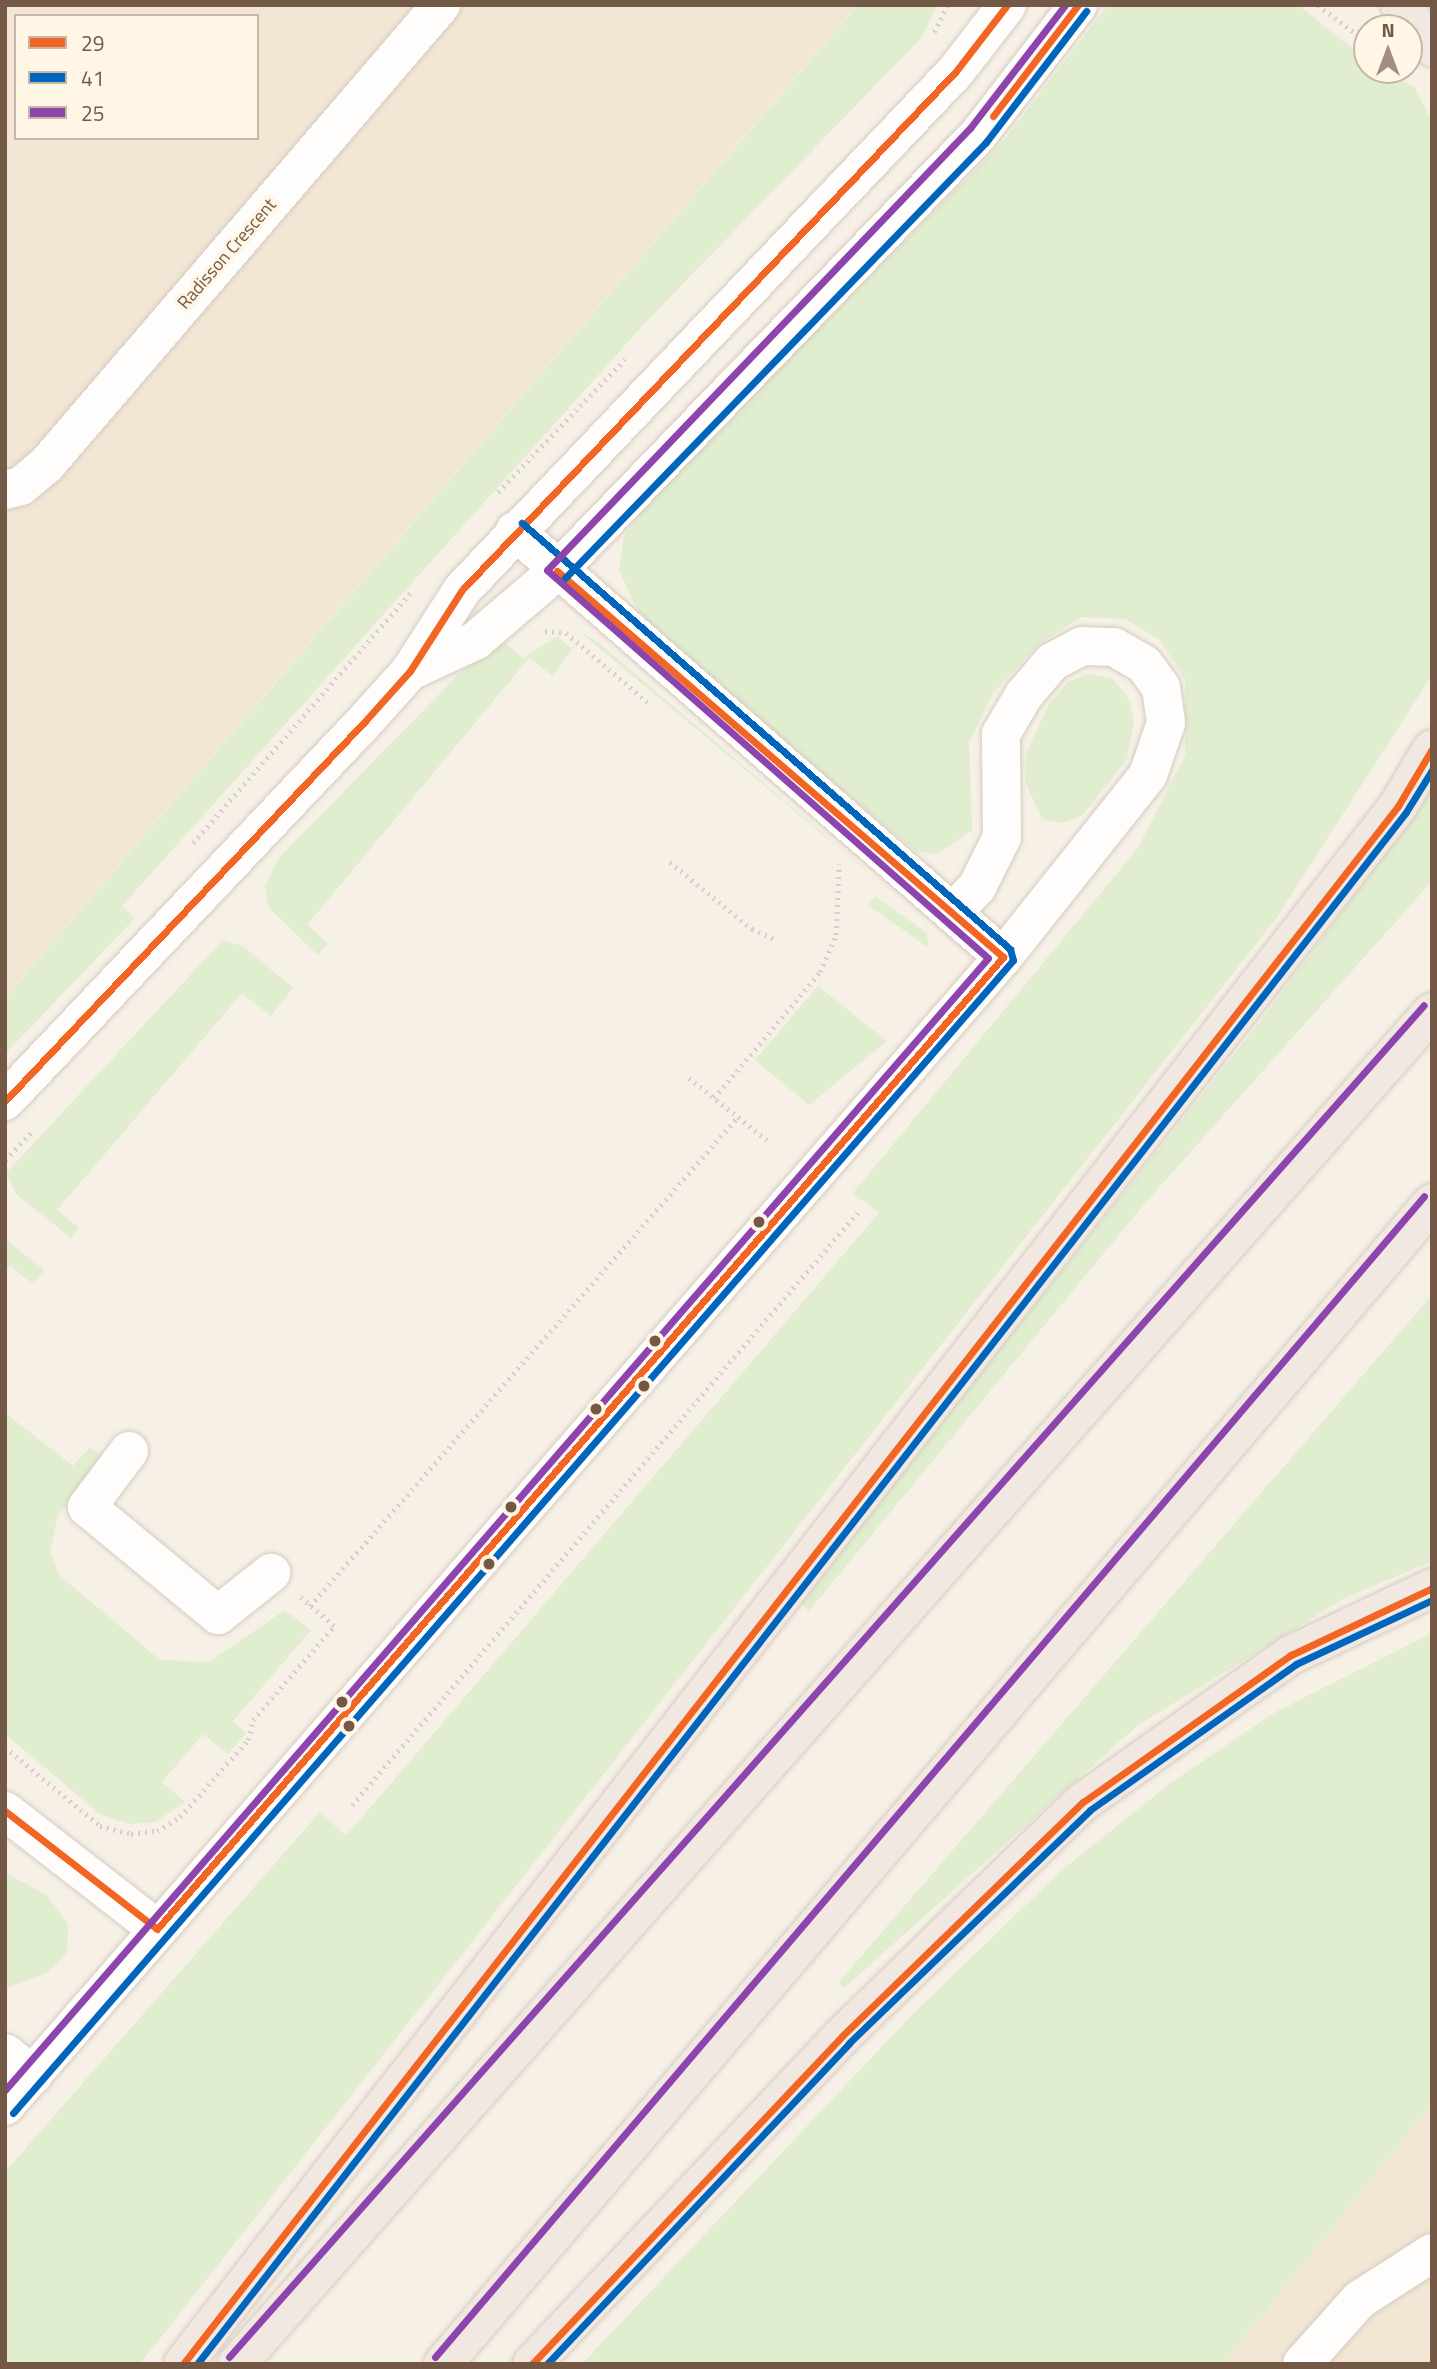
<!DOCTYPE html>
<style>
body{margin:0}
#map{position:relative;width:1437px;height:2369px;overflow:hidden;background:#f6f0e6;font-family:"Titillium Web",sans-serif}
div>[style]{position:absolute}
.residential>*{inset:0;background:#f2e6d5}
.green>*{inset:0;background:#e0edcf}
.path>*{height:4.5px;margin-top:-2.25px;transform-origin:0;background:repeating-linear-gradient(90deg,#d7cfc8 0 2px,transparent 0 7px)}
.roads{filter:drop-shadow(0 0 2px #d5cbc1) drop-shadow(0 0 2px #d5cbc1)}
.minor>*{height:38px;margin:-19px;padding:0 19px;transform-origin:19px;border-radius:19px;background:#fefdfb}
.highway>*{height:38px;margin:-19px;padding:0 19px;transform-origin:19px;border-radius:19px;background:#f1e8e2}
.bus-1>*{height:7px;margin:-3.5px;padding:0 3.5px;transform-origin:3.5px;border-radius:3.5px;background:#f26522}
.bus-2>*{height:7px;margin:-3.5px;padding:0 3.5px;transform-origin:3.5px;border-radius:3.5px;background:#0065bd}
.bus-3>*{height:7px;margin:-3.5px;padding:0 3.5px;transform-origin:3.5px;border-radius:3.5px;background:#8e44ad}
.dots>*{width:19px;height:19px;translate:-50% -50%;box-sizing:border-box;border:4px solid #fff6e6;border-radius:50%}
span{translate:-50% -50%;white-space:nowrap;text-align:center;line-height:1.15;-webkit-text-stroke:7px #fff6e6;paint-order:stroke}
.street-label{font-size:18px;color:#745846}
.frame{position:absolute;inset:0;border:7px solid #745846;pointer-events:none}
.legend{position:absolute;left:14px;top:14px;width:245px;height:126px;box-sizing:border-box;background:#fff6e6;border:2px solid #c7b7a6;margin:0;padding:9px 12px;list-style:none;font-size:21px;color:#745846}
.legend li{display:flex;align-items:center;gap:14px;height:35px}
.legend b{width:35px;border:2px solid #c7b7a6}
.north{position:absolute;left:1353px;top:14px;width:70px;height:70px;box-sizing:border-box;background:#fff6e6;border:2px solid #c7b7a6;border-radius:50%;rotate:0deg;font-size:19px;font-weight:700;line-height:28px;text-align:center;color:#745846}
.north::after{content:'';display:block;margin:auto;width:24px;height:32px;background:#a28d7e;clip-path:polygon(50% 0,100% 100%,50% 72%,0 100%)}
</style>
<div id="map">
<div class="residential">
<i style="clip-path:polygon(evenodd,5px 5px,857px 5px,5px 997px,5px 5px,16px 16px,257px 16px,257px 138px,16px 138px,16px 16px)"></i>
<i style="clip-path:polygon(1432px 2104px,1432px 2364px,1223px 2364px)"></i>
</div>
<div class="green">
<i style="clip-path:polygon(858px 5px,937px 5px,923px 36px,645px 323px,122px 906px,135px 918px,5px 1054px,5px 998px)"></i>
<i style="clip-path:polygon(1108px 5px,1298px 5px,1367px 60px,1367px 70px,1382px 70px,1415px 88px,1432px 122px,1432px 675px,1275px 920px,140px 2364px,5px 2364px,5px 2172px,320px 1812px,346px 1836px,879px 1213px,853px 1193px,1138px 848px,1185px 755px,1185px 679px,1160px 640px,1125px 619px,1081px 617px,1039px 644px,993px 693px,969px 743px,972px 830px,938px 854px,915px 851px,645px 625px,619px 571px,624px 536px,647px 502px,1005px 139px)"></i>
<i style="clip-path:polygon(579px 631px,599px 643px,907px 905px,827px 838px)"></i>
<i style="clip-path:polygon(496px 636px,523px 658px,557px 636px,572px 649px,553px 676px,529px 658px,307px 925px,328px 943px,318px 955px,268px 907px,265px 885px,278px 859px)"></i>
<i style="clip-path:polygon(1087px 674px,1112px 678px,1129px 699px,1134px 723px,1127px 759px,1083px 815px,1062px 823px,1042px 819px,1025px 781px,1026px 753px,1049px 704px,1068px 682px)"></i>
<i style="clip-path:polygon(1432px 791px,1432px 881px,1146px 1202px,809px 1611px,799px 1601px,1260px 1022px)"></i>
<i style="clip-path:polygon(875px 896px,927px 933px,929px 948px,868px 905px)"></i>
<i style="clip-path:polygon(223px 940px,243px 946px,293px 988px,271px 1016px,242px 993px,57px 1210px,79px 1228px,71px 1238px,16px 1194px,6px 1173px)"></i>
<i style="clip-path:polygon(818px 986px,887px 1041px,809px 1105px,755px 1060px)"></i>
<i style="clip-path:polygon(5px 1239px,44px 1270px,33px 1284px,10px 1266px,5px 1270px)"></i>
<i style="clip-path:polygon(1432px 1295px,1432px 1561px,1345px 1598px,1137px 1726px,844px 1988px,839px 1982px)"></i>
<i style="clip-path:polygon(5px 1413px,73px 1466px,90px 1447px,107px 1461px,58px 1515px,50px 1551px,59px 1575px,160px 1660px,209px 1662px,285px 1610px,311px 1630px,233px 1721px,246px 1733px,228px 1754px,203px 1734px,162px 1782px,185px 1802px,155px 1822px,130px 1824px,100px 1814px,5px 1734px)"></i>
<i style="clip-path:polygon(1432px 1633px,1432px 2104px,1223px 2364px,582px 2364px,912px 2015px,1062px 1870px,1172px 1782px,1274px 1713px)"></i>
<i style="clip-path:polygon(5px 1873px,47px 1895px,68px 1924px,67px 1954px,47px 1973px,6px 1988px)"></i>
</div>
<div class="path">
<i style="left:1318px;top:5px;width:61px;rotate:37.1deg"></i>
<i style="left:934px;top:32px;width:30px;rotate:-63deg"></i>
<i style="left:498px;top:492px;width:184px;rotate:-46.3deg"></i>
<i style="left:545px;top:631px;width:21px;rotate:5deg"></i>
<i style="left:566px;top:633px;width:110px;rotate:40.2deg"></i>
<i style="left:193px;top:843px;width:334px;rotate:-49deg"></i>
<i style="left:670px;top:862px;width:106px;rotate:39.3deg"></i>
<i style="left:752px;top:929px;width:27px;rotate:24deg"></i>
<i style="left:689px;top:1078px;width:105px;rotate:38.4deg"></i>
<i style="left:714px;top:1098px;width:165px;rotate:-49.9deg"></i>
<i style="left:820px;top:972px;width:40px;rotate:-66.6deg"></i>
<i style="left:836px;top:935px;width:71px;rotate:-87.6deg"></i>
<i style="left:5px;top:1160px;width:41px;rotate:-47deg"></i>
<i style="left:310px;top:1606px;width:650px;rotate:-48.81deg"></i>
<i style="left:5px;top:1747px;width:124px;rotate:39.7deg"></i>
<i style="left:100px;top:1826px;width:32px;rotate:14deg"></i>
<i style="left:131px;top:1834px;width:26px;rotate:-7deg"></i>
<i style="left:157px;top:1831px;width:27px;rotate:-31deg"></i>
<i style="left:180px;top:1817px;width:103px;rotate:-48.6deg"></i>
<i style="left:248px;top:1740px;width:21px;rotate:-76deg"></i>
<i style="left:253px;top:1720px;width:124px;rotate:-49.2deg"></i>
<i style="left:334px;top:1626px;width:46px;rotate:-139.4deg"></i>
<i style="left:352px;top:1805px;width:780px;rotate:-49.53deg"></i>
</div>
<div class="roads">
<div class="minor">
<i style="left:5px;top:490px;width:16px;rotate:-14deg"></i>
<i style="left:21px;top:486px;width:34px;rotate:-40deg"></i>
<i style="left:47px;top:464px;width:605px;rotate:-49.36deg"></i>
<i style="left:410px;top:671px;width:72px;rotate:-24.8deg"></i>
<i style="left:475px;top:641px;width:108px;rotate:-40.5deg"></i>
<i style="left:557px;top:571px;width:606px;rotate:-46deg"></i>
<i style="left:978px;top:135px;width:164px;rotate:-52.4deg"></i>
<i style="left:953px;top:912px;width:35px;rotate:-46deg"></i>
<i style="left:977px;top:887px;width:56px;rotate:-63.4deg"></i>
<i style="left:1002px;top:837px;width:103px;rotate:-90.6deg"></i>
<i style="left:1001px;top:734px;width:45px;rotate:-59.5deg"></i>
<i style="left:1024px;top:695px;width:43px;rotate:-49.7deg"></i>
<i style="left:1052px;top:662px;width:34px;rotate:-28deg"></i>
<i style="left:1082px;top:646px;width:32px;rotate:2deg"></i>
<i style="left:1114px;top:647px;width:34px;rotate:30deg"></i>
<i style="left:1144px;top:664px;width:29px;rotate:54deg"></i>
<i style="left:1161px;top:687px;width:36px;rotate:82deg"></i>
<i style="left:1166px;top:723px;width:55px;rotate:109.1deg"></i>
<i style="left:1148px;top:775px;width:233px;rotate:128.5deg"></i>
<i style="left:5px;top:1101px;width:525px;rotate:-46.54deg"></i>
<i style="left:366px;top:720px;width:66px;rotate:-48.1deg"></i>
<i style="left:410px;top:671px;width:96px;rotate:-57.3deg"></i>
<i style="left:462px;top:590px;width:717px;rotate:-46.41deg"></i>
<i style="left:956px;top:71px;width:83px;rotate:-52.3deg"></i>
<i style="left:129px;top:1451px;width:70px;rotate:126.9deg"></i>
<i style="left:87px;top:1507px;width:170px;rotate:39.5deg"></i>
<i style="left:218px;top:1615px;width:68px;rotate:-38.4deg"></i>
<i style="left:5px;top:1811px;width:192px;rotate:37.8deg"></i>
<i style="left:5px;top:2053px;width:36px;rotate:38deg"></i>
<i style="left:5px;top:2106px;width:1522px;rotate:-49.02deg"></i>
<i style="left:1003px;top:957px;width:648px;rotate:-138.88deg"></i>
<i style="left:1302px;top:2364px;width:86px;rotate:-48.3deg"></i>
<i style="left:1359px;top:2300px;width:87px;rotate:-32.8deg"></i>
</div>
<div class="highway">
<i style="left:1400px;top:5px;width:53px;rotate:52.7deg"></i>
<i style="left:183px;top:2364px;width:1976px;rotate:-52.05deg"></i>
<i style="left:1398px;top:806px;width:66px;rotate:-59.2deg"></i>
<i style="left:237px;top:2364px;width:1804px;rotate:-48.53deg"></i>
<i style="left:443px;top:2364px;width:1525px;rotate:-49.57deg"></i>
<i style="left:532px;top:2364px;width:451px;rotate:-46.6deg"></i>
<i style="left:842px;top:2036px;width:336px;rotate:-44.2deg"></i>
<i style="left:1083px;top:1802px;width:255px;rotate:-35.3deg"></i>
<i style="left:1291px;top:1655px;width:156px;rotate:-25.4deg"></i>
</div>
</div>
<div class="bus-1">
<i style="left:993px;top:116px;width:140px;rotate:-52.6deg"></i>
<i style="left:5px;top:1101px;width:525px;rotate:-46.54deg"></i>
<i style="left:366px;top:720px;width:66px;rotate:-48.1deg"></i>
<i style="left:410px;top:671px;width:96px;rotate:-57.3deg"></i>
<i style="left:462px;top:590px;width:717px;rotate:-46.41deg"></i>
<i style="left:956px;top:71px;width:83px;rotate:-52.3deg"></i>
<i style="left:5px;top:1811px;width:192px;rotate:37.8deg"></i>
<i style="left:157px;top:1929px;width:1289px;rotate:-48.96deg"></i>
<i style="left:1003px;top:957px;width:590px;rotate:-139.12deg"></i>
<i style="left:183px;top:2364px;width:1976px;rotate:-52.05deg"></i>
<i style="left:1398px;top:806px;width:66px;rotate:-59.2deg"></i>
<i style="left:532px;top:2364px;width:451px;rotate:-46.6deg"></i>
<i style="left:842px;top:2036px;width:336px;rotate:-44.2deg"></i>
<i style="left:1083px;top:1802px;width:255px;rotate:-35.3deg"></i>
<i style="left:1291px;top:1655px;width:156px;rotate:-25.4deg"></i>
</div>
<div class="bus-2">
<i style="left:565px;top:578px;width:606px;rotate:-46deg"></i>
<i style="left:986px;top:142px;width:165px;rotate:-52.6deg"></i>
<i style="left:13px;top:2113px;width:1526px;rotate:-49.06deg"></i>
<i style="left:1013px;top:960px;width:11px;rotate:-105deg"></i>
<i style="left:1010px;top:949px;width:648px;rotate:-138.88deg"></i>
<i style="left:197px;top:2364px;width:1967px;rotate:-52.08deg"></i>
<i style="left:1406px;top:812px;width:49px;rotate:-58.2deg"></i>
<i style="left:547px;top:2364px;width:441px;rotate:-46.7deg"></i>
<i style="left:849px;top:2043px;width:335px;rotate:-44deg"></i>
<i style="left:1090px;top:1810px;width:252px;rotate:-35.3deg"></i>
<i style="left:1296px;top:1664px;width:150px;rotate:-25.2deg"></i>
</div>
<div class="bus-3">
<i style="left:5px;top:2090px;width:1499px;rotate:-49.03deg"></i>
<i style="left:988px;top:958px;width:587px;rotate:-138.66deg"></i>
<i style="left:547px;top:570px;width:612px;rotate:-46.26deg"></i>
<i style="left:970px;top:128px;width:155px;rotate:-52.3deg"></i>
<i style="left:229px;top:2357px;width:1804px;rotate:-48.53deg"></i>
<i style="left:435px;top:2357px;width:1525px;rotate:-49.57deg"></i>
</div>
<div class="dots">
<i style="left:759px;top:1222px;background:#745846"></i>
<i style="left:655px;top:1341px;background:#745846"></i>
<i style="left:644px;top:1386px;background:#745846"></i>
<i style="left:596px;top:1409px;background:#745846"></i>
<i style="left:511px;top:1507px;background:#745846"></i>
<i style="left:489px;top:1564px;background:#745846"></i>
<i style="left:342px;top:1702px;background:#745846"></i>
<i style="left:349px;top:1726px;background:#745846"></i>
</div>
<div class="street-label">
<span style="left:227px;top:254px;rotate:-49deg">Radisson Crescent</span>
</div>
<div class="frame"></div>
<ul class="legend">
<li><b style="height:9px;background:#f26522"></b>29</li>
<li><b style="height:9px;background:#0065bd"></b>41</li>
<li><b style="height:9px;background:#8e44ad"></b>25</li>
</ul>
<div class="north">N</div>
</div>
